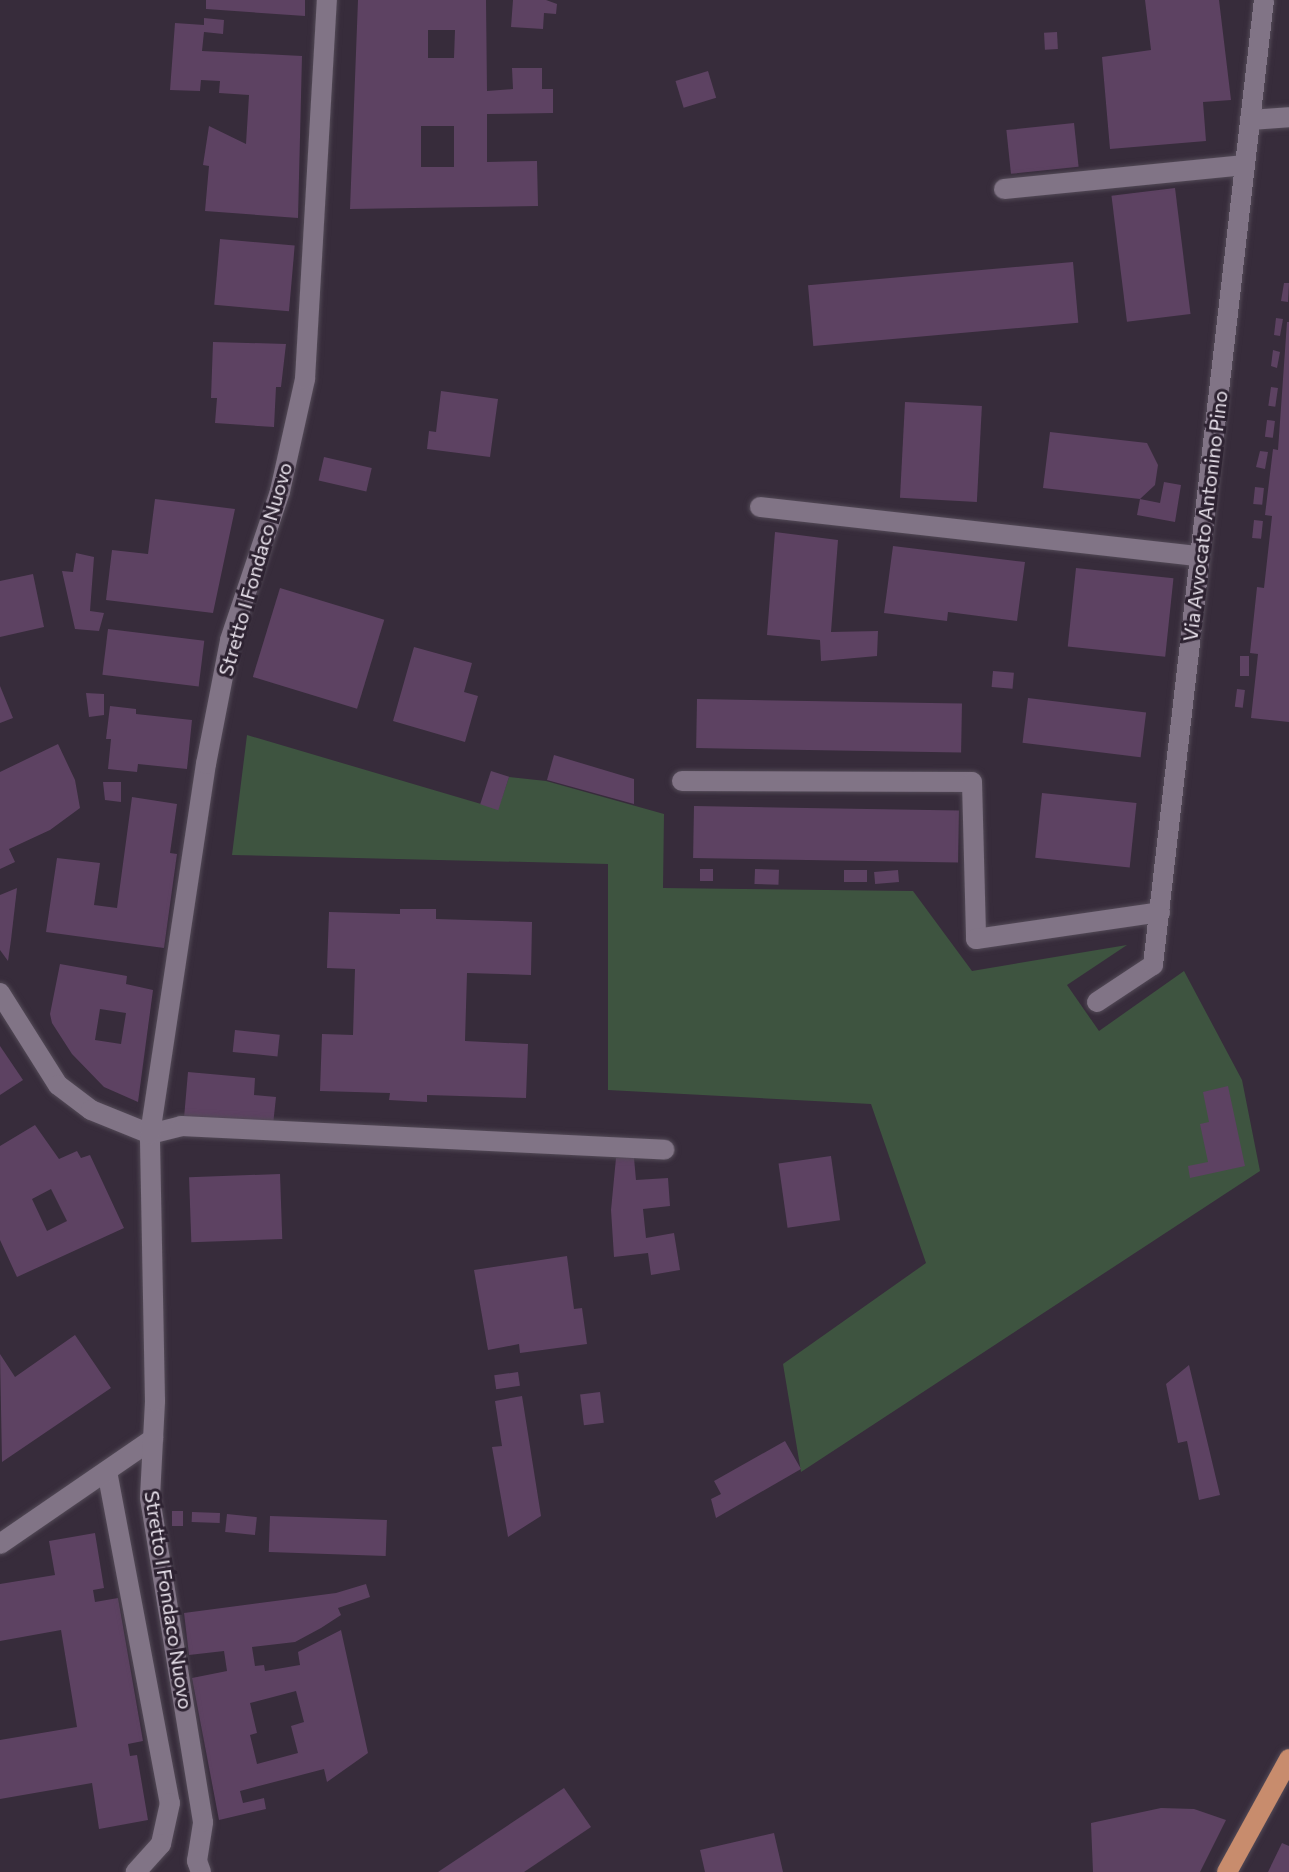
<!DOCTYPE html>
<style>
body{margin:0}
#map{position:relative;width:1289px;height:1872px;overflow:hidden;background:#372c3b;font-family:Commissioner,sans-serif}
div>[style]{position:absolute}
.green>*{inset:0;background:#3e5440}
.building>*{inset:0;background:#5d4262;transform-origin:0 0}
.roads{filter:drop-shadow(0 0 2px #534a57) drop-shadow(0 0 2px #534a57)}
.service>*{height:20px;margin:-10px;padding:0 10px;transform-origin:10px;border-radius:10px;background:#817486}
.minor>*{height:20px;margin:-10px;padding:0 10px;transform-origin:10px;border-radius:10px;background:#817486}
.primary>*{height:20px;margin:-10px;padding:0 10px;transform-origin:10px;border-radius:10px;background:#c88c6d}
span{translate:-50% -50%;white-space:nowrap;text-align:center;line-height:1.15;-webkit-text-stroke:6px #2d2231;paint-order:stroke}
.street-label{font-size:20px;color:#e9e2ec}
</style>
<div id="map">
<div class="green">
<i style="clip-path:polygon(247px 735px,498px 809px,509px 777px,546px 781px,664px 814px,663px 888px,913px 891px,972px 971px,1127px 945px,1067px 985px,1099px 1031px,1184px 971px,1242px 1080px,1260px 1171px,801px 1472px,783px 1364px,926px 1263px,871px 1104px,608px 1090px,608px 864px,232px 855px)"></i>
</div>
<div class="building">
<i style="clip-path:polygon(206px 0,305px 0,305px 16px,206px 9px)"></i>
<i style="clip-path:polygon(evenodd,358px 0,486px 0,487px 91px,513px 89px,512px 68px,542px 68px,542px 89px,553px 89px,553px 113px,487px 114px,487px 162px,537px 161px,538px 206px,350px 209px,358px 0,428px 30px,455px 30px,454px 58px,428px 58px,428px 30px,358px 0,421px 126px,454px 126px,454px 167px,421px 167px,421px 126px)"></i>
<i style="clip-path:polygon(513px 0,546px 0,557px 4px,556px 14px,544px 13px,543px 29px,511px 27px)"></i>
<i style="clip-path:polygon(1145px 0,1219px 0,1231px 100px,1203px 102px,1206px 141px,1110px 149px,1102px 57px,1151px 50px)"></i>
<i style="clip-path:polygon(204px 18px,224px 20px,223px 34px,204px 32px,202px 51px,302px 56px,298px 218px,205px 211px,209px 166px,203px 165px,209px 126px,246px 144px,249px 95px,219px 93px,220px 81px,201px 80px,200px 91px,170px 90px,175px 23px,204px 25px)"></i>
<i style="left:1057px;top:32px;width:17px;height:13px;rotate:87deg"></i>
<i style="left:708px;top:71px;width:28px;height:34px;rotate:73deg"></i>
<i style="left:1074px;top:123px;width:44px;height:68px;rotate:84deg"></i>
<i style="left:1175px;top:188px;width:127px;height:64px;rotate:83deg"></i>
<i style="left:220px;top:239px;width:75px;height:66px;rotate:5deg"></i>
<i style="left:1073px;top:262px;width:61px;height:266px;rotate:85deg"></i>
<i style="clip-path:polygon(1284px 283px,1289px 283px,1288px 302px,1281px 301px)"></i>
<i style="clip-path:polygon(1276px 318px,1283px 319px,1280px 336px,1274px 335px)"></i>
<i style="clip-path:polygon(1287px 322px,1289px 322px,1289px 722px,1251px 718px,1258px 654px,1250px 653px,1257px 587px,1264px 588px,1272px 516px,1265px 515px,1273px 449px,1278px 450px)"></i>
<i style="clip-path:polygon(213px 342px,286px 344px,281px 387px,276px 387px,274px 427px,215px 423px,217px 398px,211px 398px)"></i>
<i style="clip-path:polygon(1273px 350px,1280px 352px,1277px 368px,1271px 366px)"></i>
<i style="left:1271px;top:387px;width:7px;height:19px;rotate:8deg"></i>
<i style="clip-path:polygon(441px 391px,498px 399px,490px 457px,427px 449px,429px 431px,436px 432px)"></i>
<i style="left:905px;top:402px;width:77px;height:96px;rotate:3deg"></i>
<i style="left:1267px;top:420px;width:8px;height:17px;rotate:7deg"></i>
<i style="clip-path:polygon(1050px 432px,1147px 443px,1158px 465px,1155px 485px,1140px 499px,1043px 488px)"></i>
<i style="clip-path:polygon(1260px 451px,1268px 452px,1265px 469px,1256px 467px)"></i>
<i style="left:324px;top:457px;width:49px;height:24px;rotate:13deg"></i>
<i style="clip-path:polygon(1164px 482px,1181px 485px,1175px 522px,1137px 515px,1140px 499px,1160px 503px)"></i>
<i style="left:1255px;top:487px;width:9px;height:17px;rotate:6deg"></i>
<i style="clip-path:polygon(155px 499px,235px 509px,213px 613px,106px 600px,112px 550px,148px 554px)"></i>
<i style="left:1254px;top:520px;width:9px;height:18px;rotate:6deg"></i>
<i style="clip-path:polygon(775px 532px,838px 540px,831px 632px,878px 631px,877px 656px,821px 661px,820px 640px,767px 635px)"></i>
<i style="clip-path:polygon(893px 546px,1025px 562px,1017px 621px,948px 612px,947px 621px,884px 613px)"></i>
<i style="clip-path:polygon(76px 553px,94px 557px,90px 611px,104px 613px,99px 631px,75px 629px,62px 571px,73px 572px)"></i>
<i style="left:1076px;top:568px;width:98px;height:79px;rotate:6deg"></i>
<i style="clip-path:polygon(33px 574px,44px 627px,0 637px,0 581px)"></i>
<i style="left:280px;top:588px;width:109px;height:93px;rotate:17deg"></i>
<i style="left:108px;top:629px;width:97px;height:46px;rotate:7deg"></i>
<i style="clip-path:polygon(414px 647px,472px 663px,464px 692px,478px 696px,465px 742px,393px 721px)"></i>
<i style="left:1240px;top:656px;width:9px;height:20px"></i>
<i style="left:993px;top:671px;width:21px;height:16px;rotate:5deg"></i>
<i style="clip-path:polygon(0 686px,13px 718px,0 723px)"></i>
<i style="left:1237px;top:689px;width:8px;height:18px;rotate:7deg"></i>
<i style="clip-path:polygon(86px 693px,104px 694px,104px 715px,89px 717px)"></i>
<i style="left:1028px;top:698px;width:119px;height:45px;rotate:7deg"></i>
<i style="left:697px;top:699px;width:265px;height:49px;rotate:1deg"></i>
<i style="clip-path:polygon(110px 706px,136px 709px,136px 714px,192px 720px,187px 769px,138px 764px,137px 772px,108px 769px,111px 739px,106px 739px)"></i>
<i style="clip-path:polygon(58px 744px,75px 780px,80px 808px,50px 830px,9px 849px,15px 862px,0 869px,0 772px)"></i>
<i style="clip-path:polygon(554px 755px,634px 779px,634px 804px,547px 780px)"></i>
<i style="left:491px;top:771px;width:19px;height:35px;rotate:18deg"></i>
<i style="clip-path:polygon(103px 782px,121px 782px,121px 802px,105px 800px)"></i>
<i style="left:1042px;top:793px;width:95px;height:65px;rotate:6deg"></i>
<i style="clip-path:polygon(132px 797px,177px 804px,170px 853px,177px 854px,164px 948px,46px 932px,57px 858px,100px 863px,94px 905px,117px 908px)"></i>
<i style="left:694px;top:806px;width:265px;height:52px;rotate:1deg"></i>
<i style="left:700px;top:869px;width:13px;height:12px"></i>
<i style="left:755px;top:869px;width:24px;height:15px;rotate:2deg"></i>
<i style="left:844px;top:870px;width:23px;height:12px"></i>
<i style="left:898px;top:870px;width:12px;height:24px;rotate:85deg"></i>
<i style="clip-path:polygon(17px 888px,11px 940px,8px 961px,0 950px,0 895px)"></i>
<i style="clip-path:polygon(400px 909px,436px 909px,436px 919px,532px 922px,531px 975px,467px 973px,465px 1041px,528px 1044px,526px 1098px,427px 1095px,427px 1102px,389px 1100px,390px 1093px,320px 1091px,322px 1034px,353px 1035px,355px 969px,327px 968px,329px 912px,400px 914px)"></i>
<i style="clip-path:polygon(evenodd,60px 964px,127px 976px,126px 984px,153px 990px,138px 1102px,104px 1087px,72px 1054px,52px 1023px,50px 1014px,60px 964px,100px 1009px,126px 1013px,121px 1044px,95px 1040px,100px 1009px)"></i>
<i style="left:235px;top:1030px;width:45px;height:22px;rotate:6deg"></i>
<i style="clip-path:polygon(0 1046px,23px 1080px,0 1095px)"></i>
<i style="clip-path:polygon(188px 1072px,255px 1078px,254px 1095px,276px 1097px,273px 1125px,184px 1118px)"></i>
<i style="clip-path:polygon(1228px 1086px,1245px 1166px,1190px 1178px,1188px 1166px,1208px 1162px,1200px 1124px,1209px 1122px,1203px 1092px)"></i>
<i style="clip-path:polygon(evenodd,35px 1125px,59px 1159px,77px 1151px,81px 1158px,90px 1155px,124px 1228px,17px 1277px,0 1240px,0 1146px,35px 1125px,51px 1189px,67px 1221px,47px 1231px,32px 1199px,51px 1189px)"></i>
<i style="left:831px;top:1156px;width:65px;height:53px;rotate:82deg"></i>
<i style="clip-path:polygon(616px 1158px,634px 1158px,636px 1180px,668px 1178px,670px 1206px,643px 1209px,646px 1238px,674px 1233px,680px 1270px,651px 1275px,648px 1253px,614px 1257px,611px 1210px)"></i>
<i style="left:280px;top:1174px;width:65px;height:91px;rotate:88deg"></i>
<i style="clip-path:polygon(567px 1256px,574px 1309px,582px 1308px,587px 1344px,520px 1353px,519px 1344px,488px 1350px,474px 1270px)"></i>
<i style="clip-path:polygon(75px 1335px,111px 1388px,2px 1462px,0 1354px,15px 1377px)"></i>
<i style="clip-path:polygon(1189px 1365px,1220px 1495px,1199px 1500px,1187px 1441px,1178px 1443px,1166px 1384px)"></i>
<i style="left:518px;top:1372px;width:14px;height:24px;rotate:82deg"></i>
<i style="left:600px;top:1392px;width:31px;height:20px;rotate:83deg"></i>
<i style="clip-path:polygon(522px 1396px,541px 1516px,508px 1537px,492px 1447px,502px 1446px,495px 1401px)"></i>
<i style="clip-path:polygon(785px 1441px,801px 1469px,716px 1518px,711px 1499px,721px 1494px,714px 1481px)"></i>
<i style="left:172px;top:1511px;width:11px;height:15px"></i>
<i style="left:192px;top:1512px;width:28px;height:10px;rotate:2deg"></i>
<i style="left:227px;top:1514px;width:30px;height:18px;rotate:6deg"></i>
<i style="left:270px;top:1516px;width:117px;height:36px;rotate:2deg"></i>
<i style="clip-path:polygon(95px 1533px,104px 1588px,93px 1590px,95px 1602px,118px 1598px,143px 1741px,128px 1744px,130px 1756px,137px 1755px,148px 1820px,99px 1829px,92px 1783px,0 1799px,0 1740px,77px 1727px,61px 1630px,0 1641px,0 1584px,55px 1575px,49px 1541px)"></i>
<i style="clip-path:polygon(evenodd,366px 1584px,370px 1597px,338px 1608px,341px 1615px,321px 1628px,295px 1642px,252px 1647px,255px 1666px,264px 1665px,265px 1671px,300px 1665px,298px 1652px,341px 1630px,368px 1753px,327px 1782px,324px 1769px,240px 1791px,243px 1803px,264px 1798px,266px 1809px,219px 1820px,192px 1678px,227px 1671px,224px 1651px,189px 1655px,184px 1613px,336px 1593px,366px 1584px,296px 1691px,304px 1722px,291px 1726px,298px 1753px,257px 1764px,250px 1735px,257px 1733px,250px 1703px,296px 1691px)"></i>
<i style="clip-path:polygon(564px 1788px,591px 1827px,524px 1872px,438px 1872px)"></i>
<i style="clip-path:polygon(1161px 1808px,1194px 1809px,1226px 1820px,1200px 1872px,1093px 1872px,1091px 1823px)"></i>
<i style="clip-path:polygon(774px 1833px,783px 1872px,705px 1872px,700px 1850px)"></i>
<i style="clip-path:polygon(1282px 1843px,1289px 1846px,1289px 1872px,1268px 1872px)"></i>
</div>
<div class="roads">
<div class="service">
<i style="left:1004px;top:189px;width:242px;rotate:-5.7deg"></i>
<i style="left:682px;top:781px;width:290px;rotate:0.2deg"></i>
<i style="left:972px;top:782px;width:157px;rotate:88.5deg"></i>
<i style="left:976px;top:939px;width:186px;rotate:-8.3deg"></i>
</div>
<div class="minor">
<i style="left:1250px;top:120px;width:39px;rotate:-4deg"></i>
<i style="left:760px;top:507px;width:443px;rotate:6.4deg"></i>
<i style="left:0;top:993px;width:109px;rotate:57.8deg"></i>
<i style="left:58px;top:1085px;width:41px;rotate:37.1deg"></i>
<i style="left:91px;top:1110px;width:64px;rotate:22.1deg"></i>
<i style="left:1097px;top:1002px;width:67px;rotate:-33.5deg"></i>
<i style="left:1153px;top:965px;width:971px;rotate:-83.44deg"></i>
<i style="left:150px;top:1134px;width:32px;rotate:-14deg"></i>
<i style="left:181px;top:1126px;width:484px;rotate:2.8deg"></i>
<i style="left:107px;top:1471px;width:338px;rotate:79.3deg"></i>
<i style="left:170px;top:1803px;width:42px;rotate:102.4deg"></i>
<i style="left:161px;top:1844px;width:38px;rotate:132deg"></i>
<i style="left:0;top:1544px;width:186px;rotate:-34.5deg"></i>
<i style="left:201px;top:1872px;width:12px;rotate:-110deg"></i>
<i style="left:197px;top:1861px;width:39px;rotate:-81deg"></i>
<i style="left:203px;top:1822px;width:329px;rotate:-99.3deg"></i>
<i style="left:150px;top:1497px;width:96px;rotate:-87deg"></i>
<i style="left:155px;top:1401px;width:267px;rotate:-91.1deg"></i>
<i style="left:150px;top:1134px;width:374px;rotate:-81.4deg"></i>
<i style="left:206px;top:764px;width:126px;rotate:-79deg"></i>
<i style="left:230px;top:640px;width:157px;rotate:-71.4deg"></i>
<i style="left:280px;top:491px;width:115px;rotate:-77.4deg"></i>
<i style="left:305px;top:379px;width:380px;rotate:-86.7deg"></i>
</div>
<div class="primary">
<i style="left:1227px;top:1872px;width:129px;rotate:-61.2deg"></i>
</div>
</div>
<div class="street-label">
<span style="left:1205px;top:516px;rotate:-83deg">Via Avvocato Antonino Pino</span>
<span style="left:255px;top:569px;rotate:-74deg">Stretto I Fondaco Nuovo</span>
<span style="left:169px;top:1600px;rotate:81deg">Stretto I Fondaco Nuovo</span>
</div>
</div>
